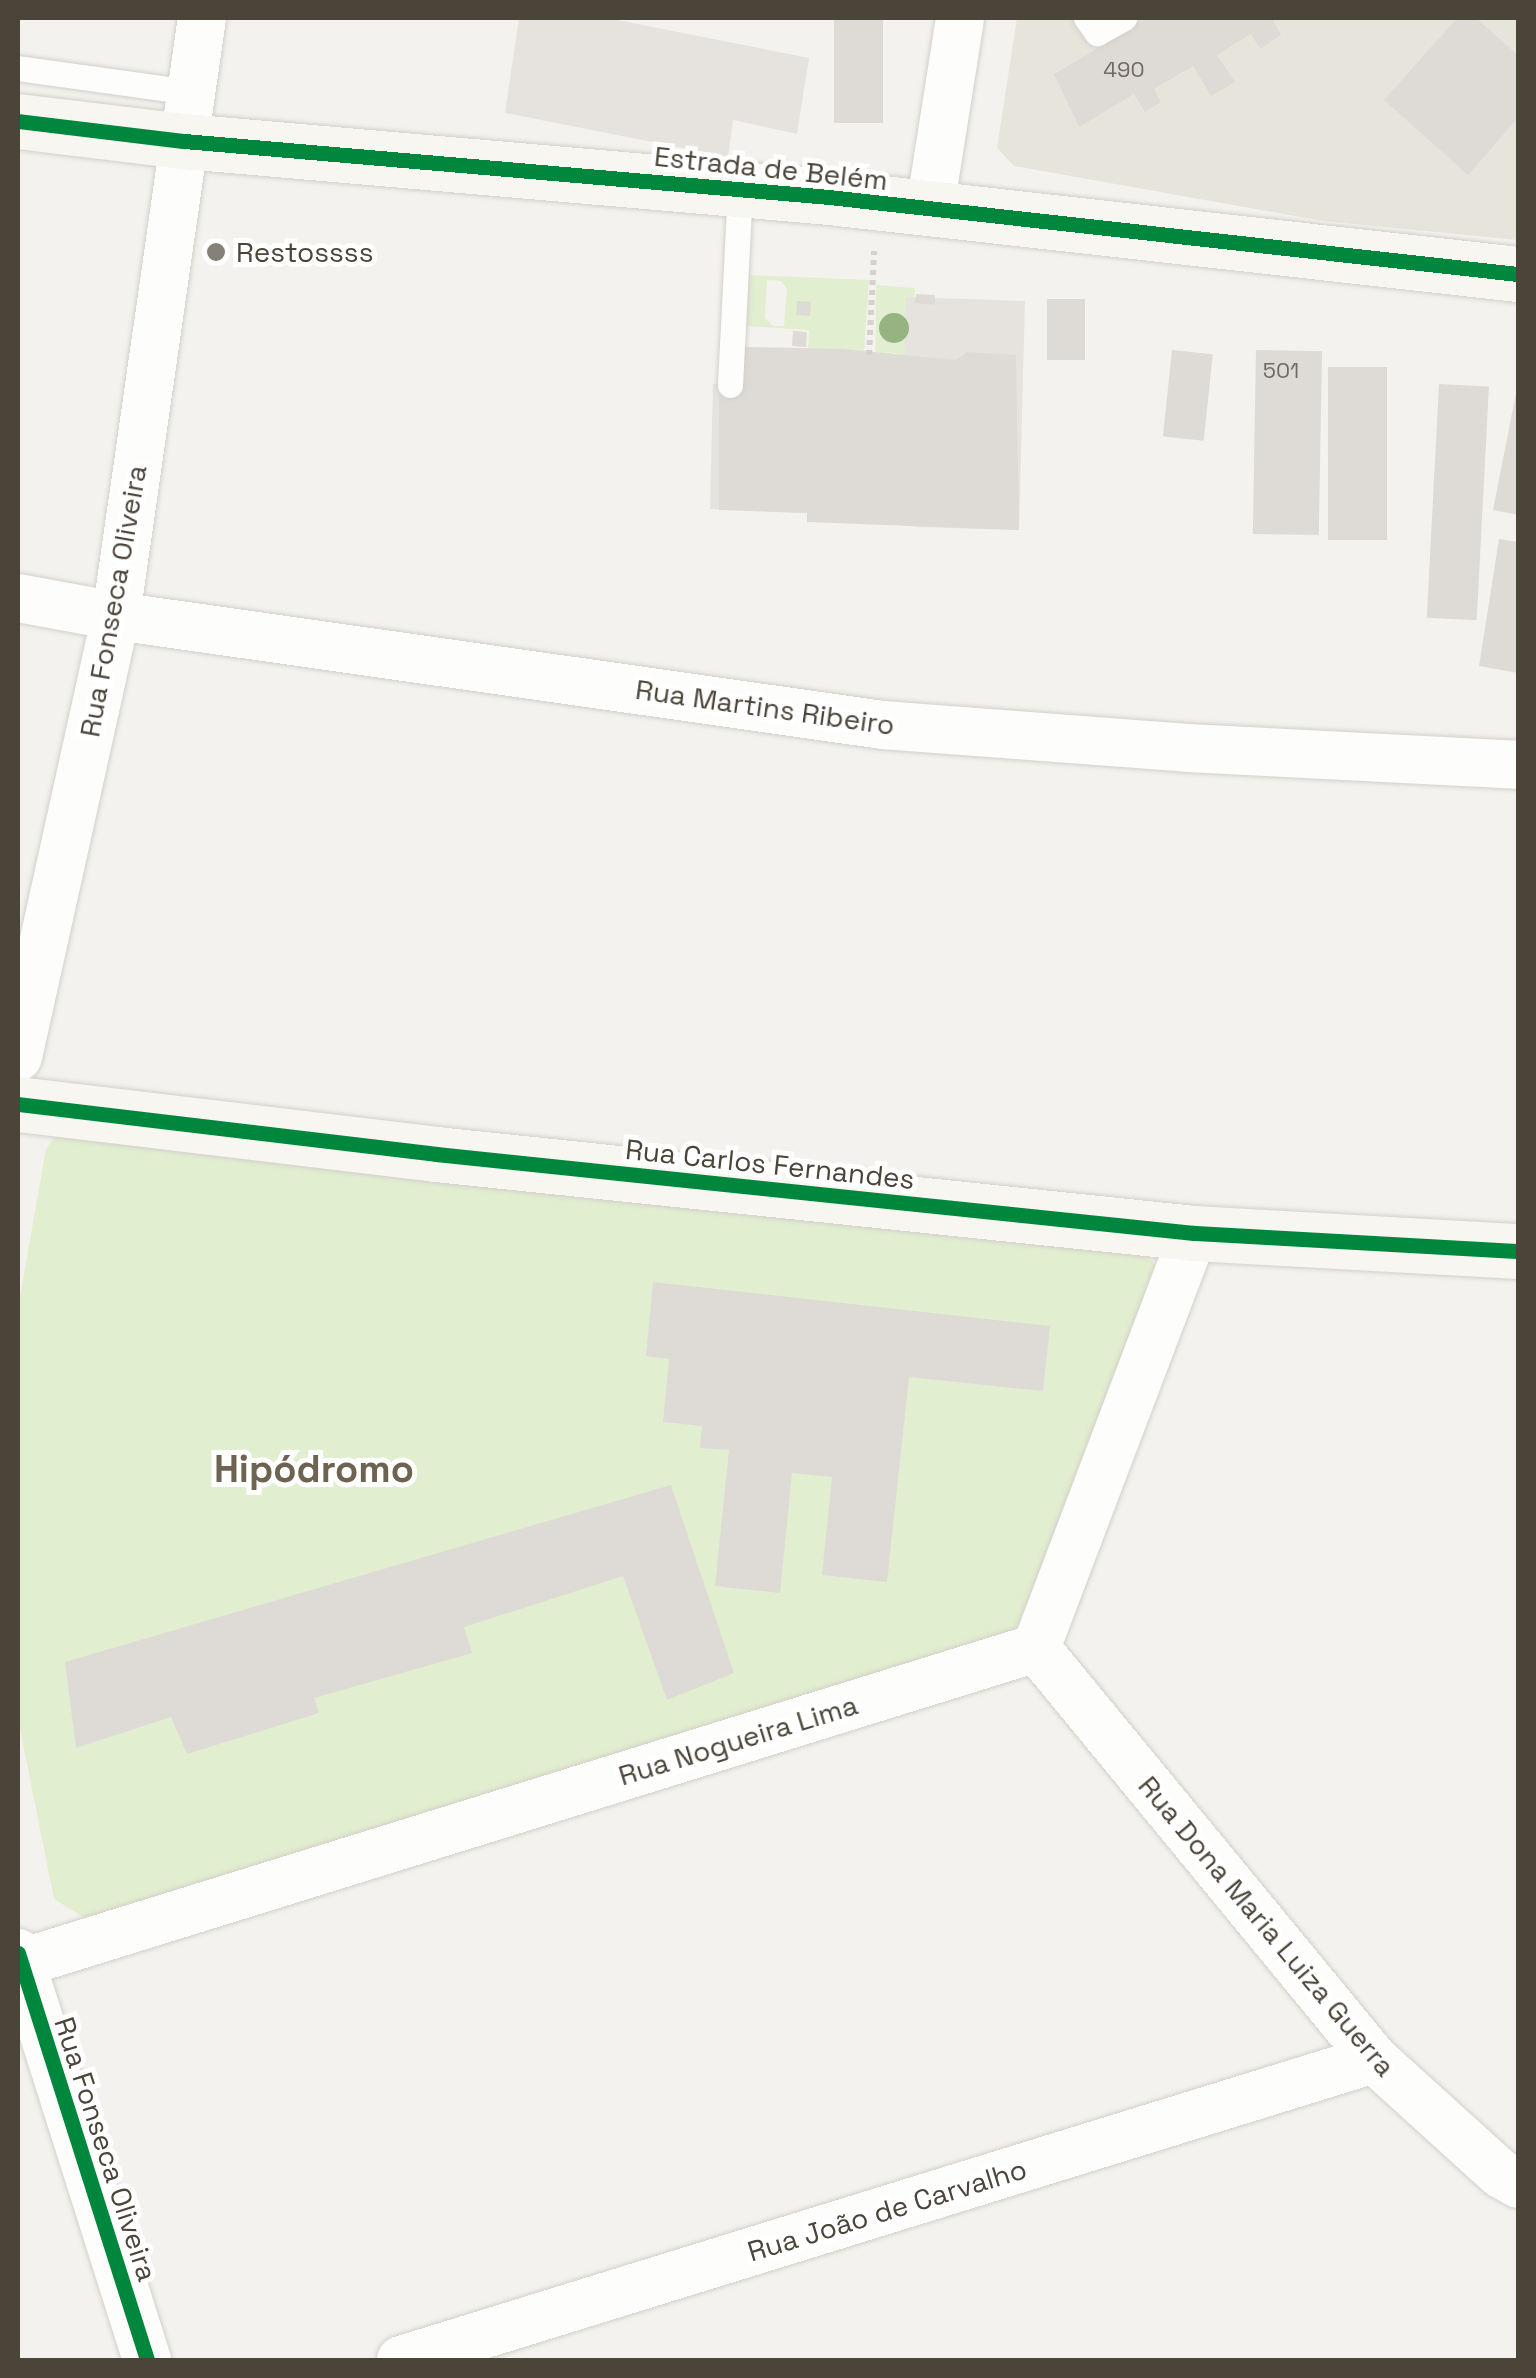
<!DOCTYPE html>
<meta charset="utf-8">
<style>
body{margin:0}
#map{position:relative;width:1536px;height:2378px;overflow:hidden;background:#f4f2ee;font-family:"Space Grotesk",sans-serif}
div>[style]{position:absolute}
.residential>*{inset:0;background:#e7e4dc}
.green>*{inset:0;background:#e1eecf}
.parking>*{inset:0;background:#e6e3df}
.building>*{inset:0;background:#dedbd6;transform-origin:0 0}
.path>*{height:6px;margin-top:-3px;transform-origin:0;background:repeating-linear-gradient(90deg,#d3d2cc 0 5px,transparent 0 10px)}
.roads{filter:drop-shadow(0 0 2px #d2d0cb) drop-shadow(0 0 2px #d2d0cb)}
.lane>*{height:25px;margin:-12.5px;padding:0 12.5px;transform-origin:12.5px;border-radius:12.5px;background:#fdfdfc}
.street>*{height:48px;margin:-24px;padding:0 24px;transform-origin:24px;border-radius:24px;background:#fdfdfc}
.secondary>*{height:55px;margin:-27.5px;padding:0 27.5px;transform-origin:27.5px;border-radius:27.5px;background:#f7f6f1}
.cycleway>*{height:15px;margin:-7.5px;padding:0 7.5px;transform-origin:7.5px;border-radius:7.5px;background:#00873e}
.trees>*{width:30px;height:30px;margin:-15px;border-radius:50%;background:#96b382}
.dots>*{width:28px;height:28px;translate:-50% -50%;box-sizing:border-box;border:5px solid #fff;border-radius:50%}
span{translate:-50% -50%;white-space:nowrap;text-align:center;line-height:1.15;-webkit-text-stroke:10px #fff;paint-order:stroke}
.number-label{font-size:22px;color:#706a61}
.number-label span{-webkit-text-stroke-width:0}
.street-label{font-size:28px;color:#4b4439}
.poi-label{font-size:28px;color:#4b4439}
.left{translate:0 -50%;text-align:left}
.district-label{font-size:38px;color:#6e6250;font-weight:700}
.frame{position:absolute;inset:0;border:20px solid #4b4439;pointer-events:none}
</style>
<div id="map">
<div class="residential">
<i style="clip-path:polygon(1017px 18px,1518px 18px,1518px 240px,1323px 221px,1014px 166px,997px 148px)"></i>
</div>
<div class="green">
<i style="clip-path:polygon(evenodd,747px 275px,869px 280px,864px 351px,808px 352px,809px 330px,747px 326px,747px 275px,767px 280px,781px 281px,787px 289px,784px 326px,773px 326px,765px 318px,767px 280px)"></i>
<i style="clip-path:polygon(876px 285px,915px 288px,909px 356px,887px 352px,904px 357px,875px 399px)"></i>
<i style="clip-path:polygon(57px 1134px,1138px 1249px,1157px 1265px,1020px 1624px,1003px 1639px,88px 1920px,54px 1899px,18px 1719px,18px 1308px,46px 1149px)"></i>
</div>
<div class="parking">
<i style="clip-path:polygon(519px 18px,607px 18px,809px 58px,797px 134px,733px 120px,728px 157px,505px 113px)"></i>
<i style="clip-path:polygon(906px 297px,1025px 301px,1019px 530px,917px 527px,806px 513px,710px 509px,713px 384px,780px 387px,903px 419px)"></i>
</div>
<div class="building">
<i style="left:834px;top:18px;width:49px;height:105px"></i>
<i style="clip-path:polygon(1148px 18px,1278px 18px,1273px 21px,1281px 35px,1260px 49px,1251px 34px,1217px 55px,1235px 82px,1211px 96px,1193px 66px,1154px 89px,1161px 102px,1145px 112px,1134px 94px,1079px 127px,1054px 74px)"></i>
<i style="clip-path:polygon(1457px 18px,1476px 18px,1518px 55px,1518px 118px,1468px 175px,1384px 100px)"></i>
<i style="clip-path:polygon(916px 294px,935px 295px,935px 305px,915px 303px)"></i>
<i style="left:1047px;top:299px;width:38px;height:61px"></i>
<i style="left:797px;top:301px;width:14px;height:14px;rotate:4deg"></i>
<i style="left:793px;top:331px;width:14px;height:15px;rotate:4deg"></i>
<i style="clip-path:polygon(744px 347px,843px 349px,956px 360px,967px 352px,1016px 355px,1019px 530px,807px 522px,807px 513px,719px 510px,719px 385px)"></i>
<i style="left:1172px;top:350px;width:41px;height:87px;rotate:6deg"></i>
<i style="left:1256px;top:350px;width:66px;height:184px;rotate:1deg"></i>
<i style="left:1328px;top:367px;width:59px;height:173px"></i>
<i style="left:1439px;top:384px;width:50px;height:234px;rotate:3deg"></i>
<i style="clip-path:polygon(1517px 388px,1518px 388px,1518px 515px,1493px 510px)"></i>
<i style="clip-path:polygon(1499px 539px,1518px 542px,1518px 673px,1479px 666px)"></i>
<i style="clip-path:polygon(653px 1282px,1050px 1326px,1043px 1391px,909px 1377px,887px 1582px,822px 1575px,832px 1477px,792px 1473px,780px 1593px,715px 1586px,729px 1450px,700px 1448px,702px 1426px,663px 1422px,669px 1359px,646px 1356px)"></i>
<i style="clip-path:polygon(671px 1485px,734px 1673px,667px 1700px,623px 1576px,464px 1627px,472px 1653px,314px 1698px,319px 1713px,187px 1754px,171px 1717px,76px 1748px,65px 1662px)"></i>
</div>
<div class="path">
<i style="left:869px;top:355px;width:104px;rotate:-87.2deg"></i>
</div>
<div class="roads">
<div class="lane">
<i style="left:1086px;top:18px;width:19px;rotate:54deg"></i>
<i style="left:1097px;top:33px;width:31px;rotate:-29deg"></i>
<i style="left:18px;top:68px;width:175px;rotate:7.9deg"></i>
<i style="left:730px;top:385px;width:196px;rotate:-87.1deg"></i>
</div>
<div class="street">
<i style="left:930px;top:208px;width:192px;rotate:-81deg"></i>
<i style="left:18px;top:598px;width:100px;rotate:10.4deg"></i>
<i style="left:116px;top:616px;width:775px;rotate:8.09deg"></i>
<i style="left:883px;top:725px;width:305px;rotate:4.3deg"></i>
<i style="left:1187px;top:748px;width:331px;rotate:2.9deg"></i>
<i style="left:18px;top:1057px;width:452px;rotate:-77.5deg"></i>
<i style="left:116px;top:616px;width:604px;rotate:-81.82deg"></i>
<i style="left:1036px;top:1648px;width:532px;rotate:50.57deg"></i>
<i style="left:1374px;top:2059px;width:171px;rotate:42.2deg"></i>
<i style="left:1501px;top:2174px;width:20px;rotate:30deg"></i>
<i style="left:1036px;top:1648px;width:444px;rotate:-69.2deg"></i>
<i style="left:18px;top:1953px;width:427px;rotate:72.4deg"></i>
<i style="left:18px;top:1964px;width:1066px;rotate:-17.24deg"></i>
<i style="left:401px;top:2360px;width:1018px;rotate:-17.19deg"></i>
</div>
<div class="secondary">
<i style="left:18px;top:121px;width:167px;rotate:6.9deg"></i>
<i style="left:184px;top:141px;width:647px;rotate:4.96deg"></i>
<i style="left:829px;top:197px;width:693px;rotate:6.38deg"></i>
<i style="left:18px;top:1104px;width:421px;rotate:6.8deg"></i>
<i style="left:436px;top:1154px;width:762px;rotate:5.95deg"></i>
<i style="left:1194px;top:1233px;width:324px;rotate:3.2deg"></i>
</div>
</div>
<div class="cycleway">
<i style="left:18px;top:121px;width:167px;rotate:6.9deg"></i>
<i style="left:184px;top:141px;width:647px;rotate:4.96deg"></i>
<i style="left:829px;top:197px;width:693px;rotate:6.38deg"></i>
<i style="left:18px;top:1104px;width:421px;rotate:6.8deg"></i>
<i style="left:436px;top:1154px;width:762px;rotate:5.95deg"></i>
<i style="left:1194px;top:1233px;width:324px;rotate:3.2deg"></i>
<i style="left:18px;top:1953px;width:427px;rotate:72.4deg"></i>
</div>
<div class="trees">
<i style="left:894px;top:328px"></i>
</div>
<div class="dots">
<i style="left:216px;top:252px;background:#868178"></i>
</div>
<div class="number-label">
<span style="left:1124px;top:70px">490</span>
<span style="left:1281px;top:371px">501</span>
</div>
<div class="street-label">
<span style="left:771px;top:168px;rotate:6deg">Estrada de Belém</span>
<span style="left:113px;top:601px;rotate:-80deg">Rua Fonseca Oliveira</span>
<span style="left:765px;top:707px;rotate:8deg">Rua Martins Ribeiro</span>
<span style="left:770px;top:1164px;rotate:6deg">Rua Carlos Fernandes</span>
<span style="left:738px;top:1740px;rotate:-17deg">Rua Nogueira Lima</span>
<span style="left:1267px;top:1926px;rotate:50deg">Rua Dona Maria Luiza Guerra</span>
<span style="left:106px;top:2149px;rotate:72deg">Rua Fonseca Oliveira</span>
<span style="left:887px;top:2210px;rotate:-17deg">Rua João de Carvalho</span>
</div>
<div class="poi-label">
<span class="left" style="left:236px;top:252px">Restossss</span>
</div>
<div class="district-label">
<span style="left:314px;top:1470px">Hipódromo</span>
</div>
<div class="frame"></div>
</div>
